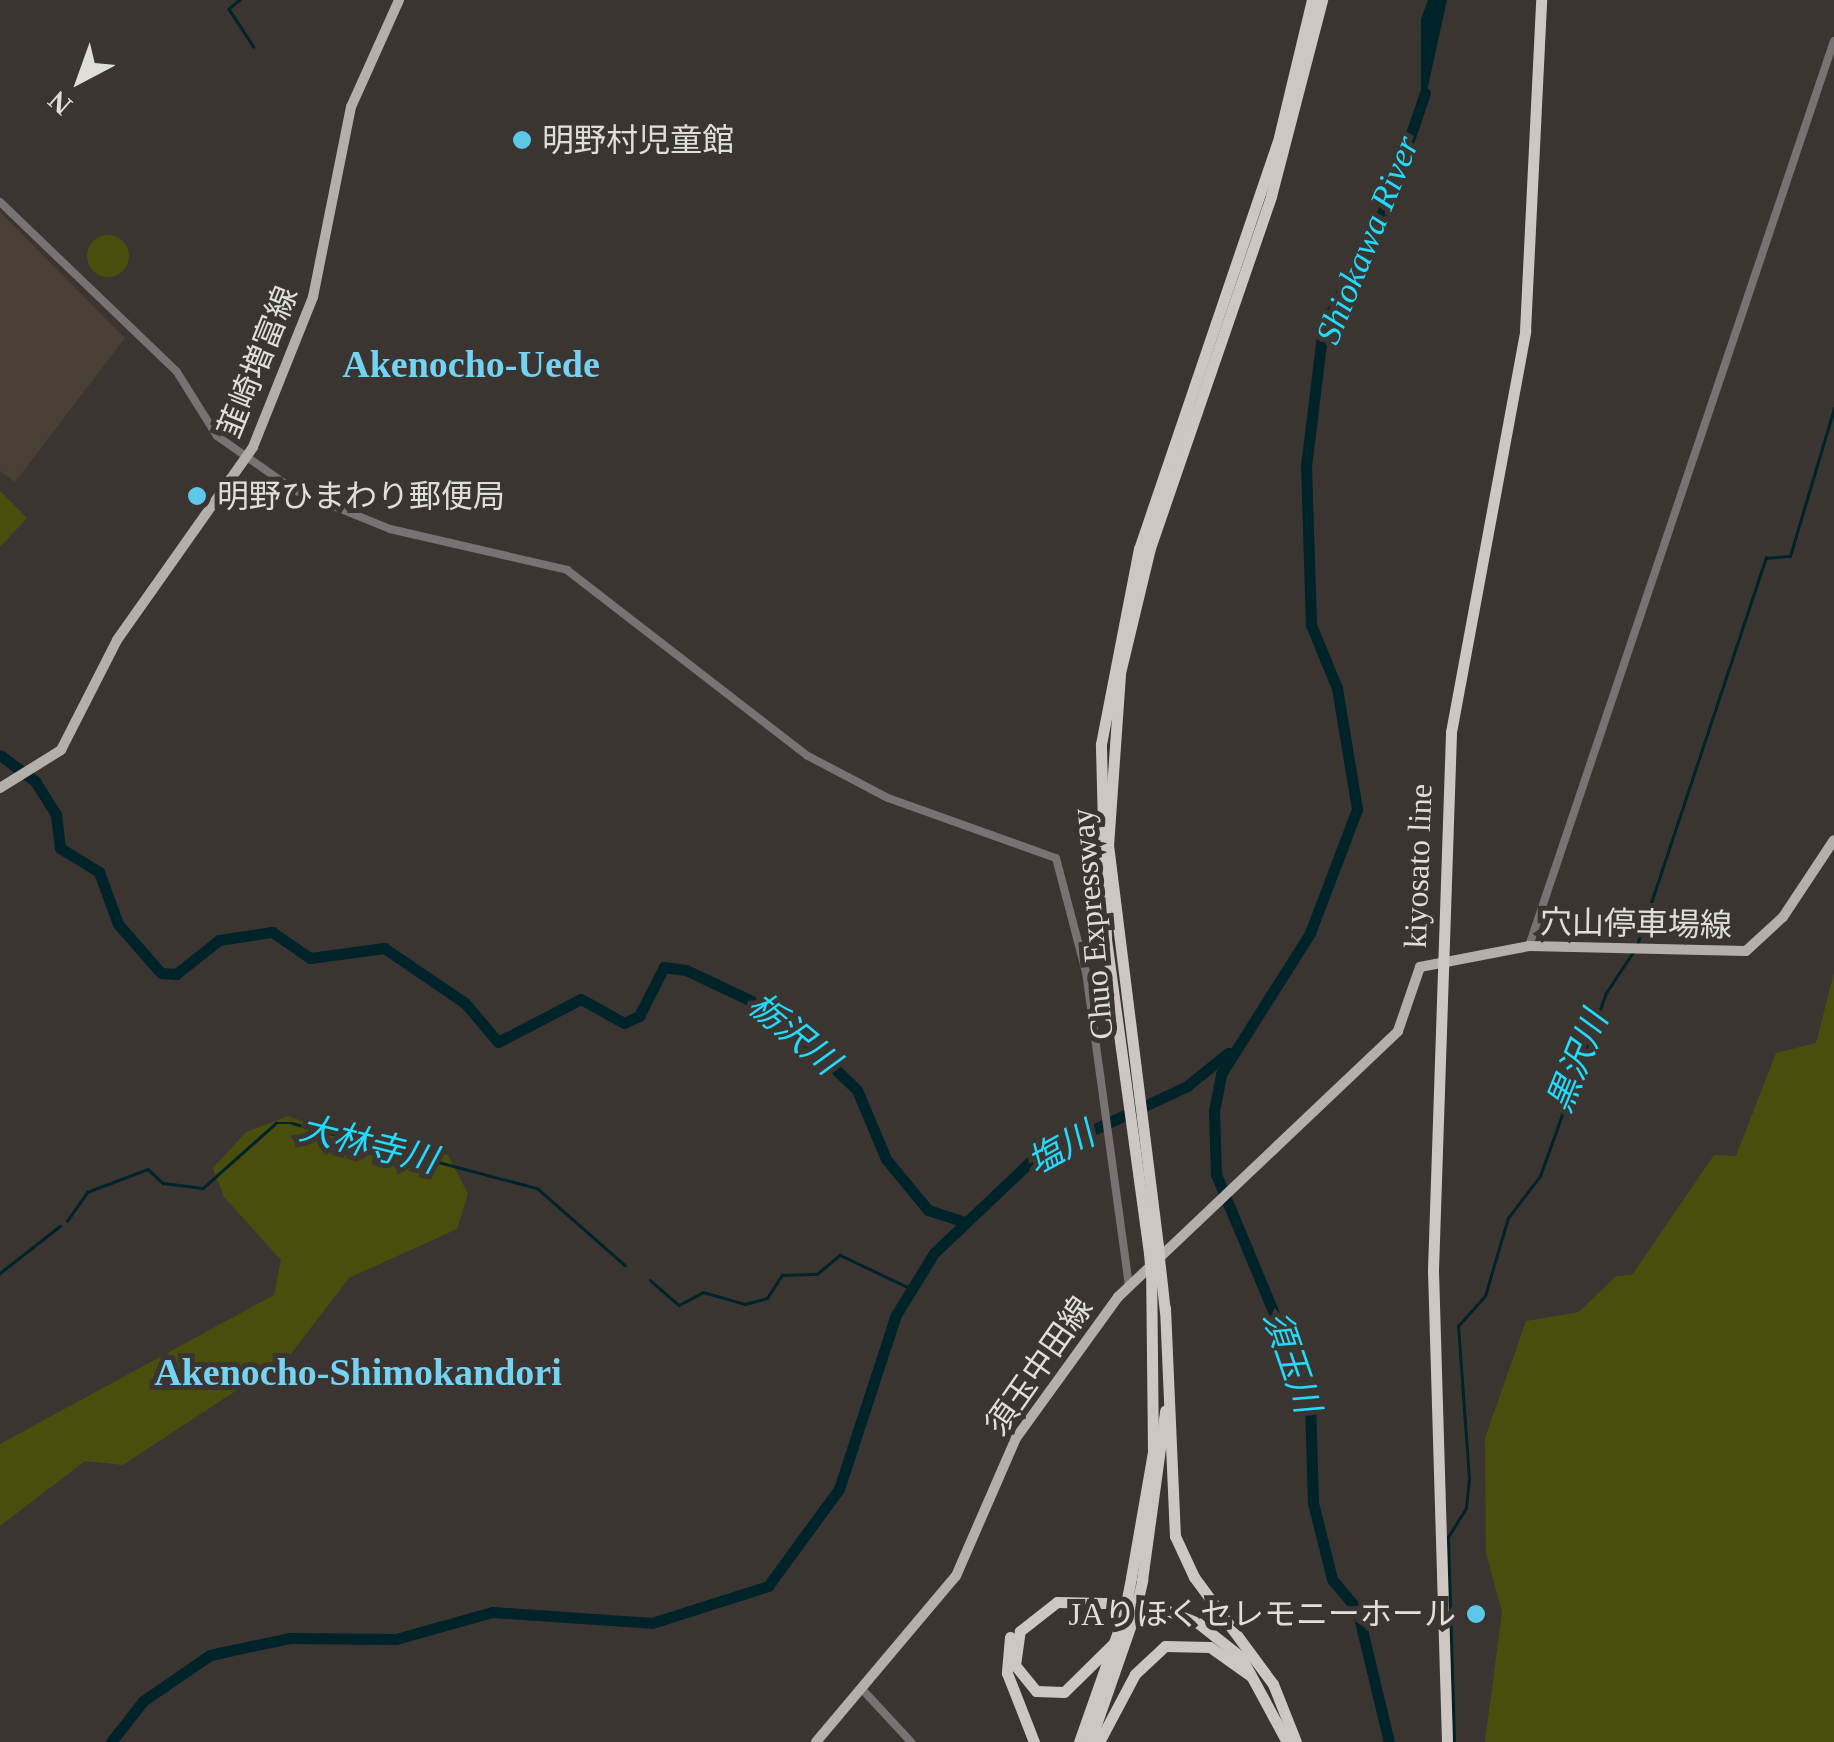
<!DOCTYPE html>
<meta charset="utf-8">
<style>
body{margin:0}
#map{position:relative;width:1834px;height:1742px;overflow:hidden;background:#3a3531;font-family:"Times New Roman","Noto Sans JP",serif}
div>[style]{position:absolute}
.built>*{inset:0;background:#483f35}
.green>*{inset:0;background:#4a4e0d}
.round{border-radius:50%}
.water>*{inset:0;background:#002229}
.stream>*{height:2.5px;margin:-1.25px;padding:0 1.25px;transform-origin:1.25px;border-radius:1.25px;background:#002229}
.river>*{height:11px;margin:-5.5px;padding:0 5.5px;transform-origin:5.5px;border-radius:5.5px;background:#002229}
.minor>*{height:8px;margin:-4px;padding:0 4px;transform-origin:4px;border-radius:4px;background:#767372}
.major>*{height:10px;margin:-5px;padding:0 5px;transform-origin:5px;border-radius:5px;background:#b5afac}
.highway>*{height:11px;margin:-5.5px;padding:0 5.5px;transform-origin:5.5px;border-radius:5.5px;background:#cec6c3}
.highway-bridge>*{height:11px;margin:-5.5px;padding:0 5.5px;transform-origin:5.5px;border-radius:5.5px;background:#cec6c3}
.dots>*{width:28px;height:28px;translate:-50% -50%;box-sizing:border-box;border:5px solid #3a3531;border-radius:50%}
span{translate:-50% -50%;white-space:nowrap;text-align:center;line-height:1.15;-webkit-text-stroke:10px #3a3531;paint-order:stroke}
.poi-label{font-size:32px;color:#e0dedb}
.left{translate:0 -50%;text-align:left}
.right{translate:-100% -50%;text-align:right}
.street-label{font-size:32px;color:#e0dedb}
.water-label{font-size:35px;color:#21dbfc;font-style:italic}
.quarter-label{font-size:38px;color:#74d3f2;font-weight:700}
.north{position:absolute;left:30px;top:30px;width:100px;height:100px;-webkit-text-stroke:8px #3a3531;paint-order:stroke;rotate:221deg;font-size:28px;font-weight:700;line-height:40px;text-align:center;color:#e0dedb}
.north::after{content:'';display:block;margin:auto;width:35px;height:45px;background:#e0dedb;clip-path:polygon(50% 0,100% 100%,50% 72%,0 100%)}
</style>
<div id="map">
<div class="built">
<i style="clip-path:polygon(0 212px,125px 338px,15px 482px,0 471px)"></i>
</div>
<div class="green">
<i class="round" style="left:87px;top:235px;width:42px;height:42px"></i>
<i style="clip-path:polygon(0 491px,27px 518px,0 547px)"></i>
<i style="clip-path:polygon(1834px 973px,1834px 1742px,1485px 1742px,1502px 1612px,1486px 1553px,1485px 1438px,1526px 1321px,1579px 1312px,1616px 1276px,1632px 1275px,1714px 1155px,1736px 1156px,1776px 1053px,1816px 1043px)"></i>
<i style="clip-path:polygon(288px 1116px,384px 1151px,448px 1155px,468px 1194px,457px 1229px,349px 1278px,290px 1355px,123px 1465px,85px 1461px,0 1526px,0 1444px,274px 1295px,281px 1260px,224px 1197px,213px 1168px,246px 1132px)"></i>
</div>
<div class="water">
<i style="clip-path:polygon(1428px 0,1447px 0,1421px 118px,1421px 19px)"></i>
</div>
<div class="stream">
<i style="left:240px;top:0;width:14px;rotate:141deg"></i>
<i style="left:229px;top:9px;width:45px;rotate:56.7deg"></i>
<i style="left:1637px;top:945px;width:408px;rotate:-71.6deg"></i>
<i style="left:1766px;top:558px;width:24px;rotate:-5deg"></i>
<i style="left:1790px;top:556px;width:154px;rotate:-73.4deg"></i>
<i style="left:67px;top:1221px;width:35px;rotate:-55deg"></i>
<i style="left:87px;top:1192px;width:65px;rotate:-20.7deg"></i>
<i style="left:148px;top:1169px;width:21px;rotate:43deg"></i>
<i style="left:163px;top:1183px;width:40px;rotate:7.1deg"></i>
<i style="left:203px;top:1188px;width:98px;rotate:-41.7deg"></i>
<i style="left:276px;top:1123px;width:16px"></i>
<i style="left:292px;top:1123px;width:253px;rotate:14.9deg"></i>
<i style="left:537px;top:1188px;width:117px;rotate:41.2deg"></i>
<i style="left:0;top:1273px;width:76px;rotate:-38.1deg"></i>
<i style="left:650px;top:1280px;width:38px;rotate:41deg"></i>
<i style="left:679px;top:1305px;width:27px;rotate:-28deg"></i>
<i style="left:703px;top:1292px;width:44px;rotate:15.9deg"></i>
<i style="left:745px;top:1304px;width:23px;rotate:-15deg"></i>
<i style="left:767px;top:1298px;width:27px;rotate:-57deg"></i>
<i style="left:782px;top:1275px;width:35px;rotate:-2deg"></i>
<i style="left:817px;top:1274px;width:30px;rotate:-40deg"></i>
<i style="left:840px;top:1255px;width:80px;rotate:25.3deg"></i>
<i style="left:1454px;top:1742px;width:205px;rotate:-91.7deg"></i>
<i style="left:1448px;top:1537px;width:34px;rotate:-58deg"></i>
<i style="left:1466px;top:1508px;width:29px;rotate:-84deg"></i>
<i style="left:1469px;top:1479px;width:153px;rotate:-94.1deg"></i>
<i style="left:1458px;top:1326px;width:40px;rotate:-48deg"></i>
<i style="left:1485px;top:1296px;width:81px;rotate:-73.6deg"></i>
<i style="left:1508px;top:1218px;width:53px;rotate:-52.7deg"></i>
<i style="left:1540px;top:1176px;width:195px;rotate:-70.2deg"></i>
<i style="left:1606px;top:993px;width:49px;rotate:-56.6deg"></i>
</div>
<div class="river">
<i style="left:0;top:755px;width:44px;rotate:36.6deg"></i>
<i style="left:35px;top:781px;width:40px;rotate:58deg"></i>
<i style="left:56px;top:815px;width:33px;rotate:83deg"></i>
<i style="left:60px;top:848px;width:46px;rotate:31.6deg"></i>
<i style="left:99px;top:872px;width:55px;rotate:69.9deg"></i>
<i style="left:118px;top:924px;width:65px;rotate:48.7deg"></i>
<i style="left:161px;top:973px;width:15px;rotate:4deg"></i>
<i style="left:176px;top:974px;width:55px;rotate:-38.3deg"></i>
<i style="left:219px;top:940px;width:54px;rotate:-8.6deg"></i>
<i style="left:272px;top:932px;width:46px;rotate:34.4deg"></i>
<i style="left:310px;top:958px;width:75px;rotate:-7.7deg"></i>
<i style="left:384px;top:948px;width:98px;rotate:34.2deg"></i>
<i style="left:465px;top:1003px;width:51px;rotate:49.8deg"></i>
<i style="left:498px;top:1042px;width:93px;rotate:-27.4deg"></i>
<i style="left:581px;top:999px;width:49px;rotate:29.2deg"></i>
<i style="left:624px;top:1023px;width:17px;rotate:-25deg"></i>
<i style="left:639px;top:1016px;width:55px;rotate:-63deg"></i>
<i style="left:664px;top:967px;width:22px;rotate:8deg"></i>
<i style="left:686px;top:970px;width:101px;rotate:25.3deg"></i>
<i style="left:777px;top:1013px;width:111px;rotate:43.9deg"></i>
<i style="left:857px;top:1090px;width:75px;rotate:67.2deg"></i>
<i style="left:886px;top:1159px;width:66px;rotate:50.5deg"></i>
<i style="left:928px;top:1210px;width:36px;rotate:18deg"></i>
<i style="left:111px;top:1742px;width:52px;rotate:-52deg"></i>
<i style="left:143px;top:1701px;width:81px;rotate:-34.5deg"></i>
<i style="left:210px;top:1655px;width:81px;rotate:-12.1deg"></i>
<i style="left:289px;top:1638px;width:107px;rotate:0.5deg"></i>
<i style="left:396px;top:1639px;width:100px;rotate:-15.7deg"></i>
<i style="left:492px;top:1612px;width:160px;rotate:3.9deg"></i>
<i style="left:652px;top:1623px;width:122px;rotate:-17.7deg"></i>
<i style="left:768px;top:1586px;width:120px;rotate:-53.8deg"></i>
<i style="left:839px;top:1489px;width:183px;rotate:-71.9deg"></i>
<i style="left:896px;top:1315px;width:73px;rotate:-58.5deg"></i>
<i style="left:934px;top:1253px;width:139px;rotate:-43.5deg"></i>
<i style="left:1035px;top:1157px;width:168px;rotate:-25deg"></i>
<i style="left:1187px;top:1086px;width:53px;rotate:-38.8deg"></i>
<i style="left:1389px;top:1742px;width:137px;rotate:-103.5deg"></i>
<i style="left:1357px;top:1609px;width:39px;rotate:-130deg"></i>
<i style="left:1332px;top:1579px;width:78px;rotate:-104deg"></i>
<i style="left:1313px;top:1503px;width:103px;rotate:-91.7deg"></i>
<i style="left:1310px;top:1400px;width:245px;rotate:-112.6deg"></i>
<i style="left:1216px;top:1174px;width:63px;rotate:-91.8deg"></i>
<i style="left:1214px;top:1111px;width:38px;rotate:-79deg"></i>
<i style="left:1221px;top:1074px;width:167px;rotate:-57.7deg"></i>
<i style="left:1310px;top:933px;width:133px;rotate:-69.2deg"></i>
<i style="left:1357px;top:809px;width:123px;rotate:-99.4deg"></i>
<i style="left:1337px;top:688px;width:68px;rotate:-112.4deg"></i>
<i style="left:1311px;top:625px;width:159px;rotate:-91.8deg"></i>
<i style="left:1306px;top:466px;width:139px;rotate:-83deg"></i>
<i style="left:1323px;top:328px;width:143px;rotate:-62.9deg"></i>
<i style="left:1388px;top:201px;width:114px;rotate:-71.1deg"></i>
</div>
<div class="minor">
<i style="left:0;top:202px;width:245px;rotate:43.8deg"></i>
<i style="left:177px;top:372px;width:75px;rotate:58deg"></i>
<i style="left:217px;top:436px;width:94px;rotate:35deg"></i>
<i style="left:294px;top:490px;width:104px;rotate:22.1deg"></i>
<i style="left:390px;top:529px;width:182px;rotate:13deg"></i>
<i style="left:567px;top:570px;width:304px;rotate:37.7deg"></i>
<i style="left:808px;top:756px;width:90px;rotate:27.7deg"></i>
<i style="left:888px;top:798px;width:178px;rotate:19.7deg"></i>
<i style="left:1056px;top:858px;width:118px;rotate:75.3deg"></i>
<i style="left:1086px;top:972px;width:315px;rotate:82.2deg"></i>
<i style="left:1529px;top:946px;width:955px;rotate:-71.38deg"></i>
<i style="left:861px;top:1688px;width:74px;rotate:47.2deg"></i>
</div>
<div class="major">
<i style="left:0;top:788px;width:72px;rotate:-31.9deg"></i>
<i style="left:61px;top:750px;width:123px;rotate:-63deg"></i>
<i style="left:117px;top:640px;width:236px;rotate:-54.8deg"></i>
<i style="left:253px;top:447px;width:162px;rotate:-68.2deg"></i>
<i style="left:313px;top:297px;width:194px;rotate:-78.7deg"></i>
<i style="left:351px;top:107px;width:117px;rotate:-65.8deg"></i>
<i style="left:816px;top:1742px;width:217px;rotate:-49.9deg"></i>
<i style="left:956px;top:1576px;width:150px;rotate:-66.5deg"></i>
<i style="left:1016px;top:1438px;width:174px;rotate:-54.1deg"></i>
<i style="left:1118px;top:1297px;width:386px;rotate:-43.5deg"></i>
<i style="left:1398px;top:1031px;width:68px;rotate:-71deg"></i>
<i style="left:1420px;top:967px;width:111px;rotate:-10.9deg"></i>
<i style="left:1529px;top:946px;width:217px;rotate:1.3deg"></i>
<i style="left:1746px;top:951px;width:50px;rotate:-42.6deg"></i>
<i style="left:1783px;top:917px;width:92px;rotate:-56.5deg"></i>
</div>
<div class="highway">
<i style="left:1158px;top:1246px;width:403px;rotate:-97.1deg"></i>
<i style="left:1108px;top:846px;width:173px;rotate:-86deg"></i>
<i style="left:1120px;top:673px;width:129px;rotate:-76.5deg"></i>
<i style="left:1150px;top:548px;width:372px;rotate:-71deg"></i>
<i style="left:1271px;top:196px;width:203px;rotate:-75.4deg"></i>
<i style="left:1149px;top:1253px;width:317px;rotate:-97.8deg"></i>
<i style="left:1106px;top:939px;width:195px;rotate:-91.5deg"></i>
<i style="left:1101px;top:744px;width:199px;rotate:-79deg"></i>
<i style="left:1139px;top:549px;width:435px;rotate:-71.2deg"></i>
<i style="left:1279px;top:137px;width:141px;rotate:-76.5deg"></i>
<i style="left:1160px;top:1267px;width:45px;rotate:83.7deg"></i>
<i style="left:1165px;top:1308px;width:228px;rotate:87.5deg"></i>
<i style="left:1175px;top:1536px;width:45px;rotate:65.1deg"></i>
<i style="left:1194px;top:1577px;width:133px;rotate:53.6deg"></i>
<i style="left:1273px;top:1684px;width:62px;rotate:68.4deg"></i>
<i style="left:1131px;top:1578px;width:128px;rotate:-80.1deg"></i>
<i style="left:1153px;top:1452px;width:178px;rotate:-90.6deg"></i>
<i style="left:1142px;top:1580px;width:171px;rotate:-82.2deg"></i>
<i style="left:1010px;top:1637px;width:36px;rotate:95deg"></i>
<i style="left:1007px;top:1673px;width:74px;rotate:68.6deg"></i>
<i style="left:1117px;top:1640px;width:74px;rotate:135.5deg"></i>
<i style="left:1064px;top:1692px;width:28px;rotate:-178deg"></i>
<i style="left:1036px;top:1691px;width:33px;rotate:-129deg"></i>
<i style="left:1015px;top:1665px;width:34px;rotate:-82deg"></i>
<i style="left:1020px;top:1631px;width:47px;rotate:-38.1deg"></i>
<i style="left:1057px;top:1602px;width:94px;rotate:1.2deg"></i>
<i style="left:1151px;top:1604px;width:51px;rotate:22deg"></i>
<i style="left:1198px;top:1623px;width:55px;rotate:38.3deg"></i>
<i style="left:1241px;top:1657px;width:97px;rotate:61.6deg"></i>
<i style="left:1079px;top:1742px;width:136px;rotate:-70.6deg"></i>
<i style="left:1090px;top:1742px;width:133px;rotate:-70.8deg"></i>
<i style="left:1099px;top:1742px;width:77px;rotate:-62.1deg"></i>
<i style="left:1135px;top:1674px;width:41px;rotate:-43deg"></i>
<i style="left:1165px;top:1646px;width:45px;rotate:1.3deg"></i>
<i style="left:1210px;top:1647px;width:50px;rotate:35.3deg"></i>
<i style="left:1447px;top:1742px;width:472px;rotate:-91.7deg"></i>
<i style="left:1433px;top:1270px;width:538px;rotate:-88.08deg"></i>
<i style="left:1451px;top:732px;width:408px;rotate:-79.5deg"></i>
<i style="left:1525px;top:331px;width:331px;rotate:-87.2deg"></i>
</div>
<div class="highway-bridge">
<i style="left:1158px;top:1246px;width:21px;rotate:85deg"></i>
<i style="left:1149px;top:1253px;width:21px;rotate:85deg"></i>
<i style="left:1124px;top:1614px;width:37px;rotate:-79deg"></i>
<i style="left:1134px;top:1616px;width:37px;rotate:-77deg"></i>
</div>
<div class="dots">
<i style="left:522px;top:140px;background:#5dc7e8"></i>
<i style="left:197px;top:496px;background:#5dc7e8"></i>
<i style="left:1476px;top:1614px;background:#5dc7e8"></i>
</div>
<div class="poi-label">
<span class="left" style="left:542px;top:140px">明野村児童館</span>
<span class="left" style="left:217px;top:496px">明野ひまわり郵便局</span>
<span class="right" style="left:1456px;top:1614px">JAりほくセレモニーホール</span>
</div>
<div class="street-label">
<span style="left:258px;top:362px;rotate:-68deg">韮崎増富線</span>
<span style="left:1418px;top:866px;rotate:-88deg">kiyosato line</span>
<span style="left:1092px;top:924px;rotate:-95deg">Chuo Expressway</span>
<span style="left:1636px;top:924px;rotate:1deg">穴山停車場線</span>
<span style="left:1039px;top:1366px;rotate:-55deg">須玉中田線</span>
</div>
<div class="water-label">
<span style="left:1368px;top:240px;rotate:-68deg">Shiokawa River</span>
<span style="left:793px;top:1034px;rotate:40deg">栃沢川</span>
<span style="left:1578px;top:1062px;rotate:-68deg">黒沢川</span>
<span style="left:368px;top:1145px;rotate:14deg">大林寺川</span>
<span style="left:1061px;top:1149px;rotate:-29deg">塩川</span>
<span style="left:1291px;top:1362px;rotate:71deg">須玉川</span>
</div>
<div class="quarter-label">
<span style="left:471px;top:365px">Akenocho-Uede</span>
<span style="left:358px;top:1373px">Akenocho-Shimokandori</span>
</div>
<div class="north">N</div>
</div>
